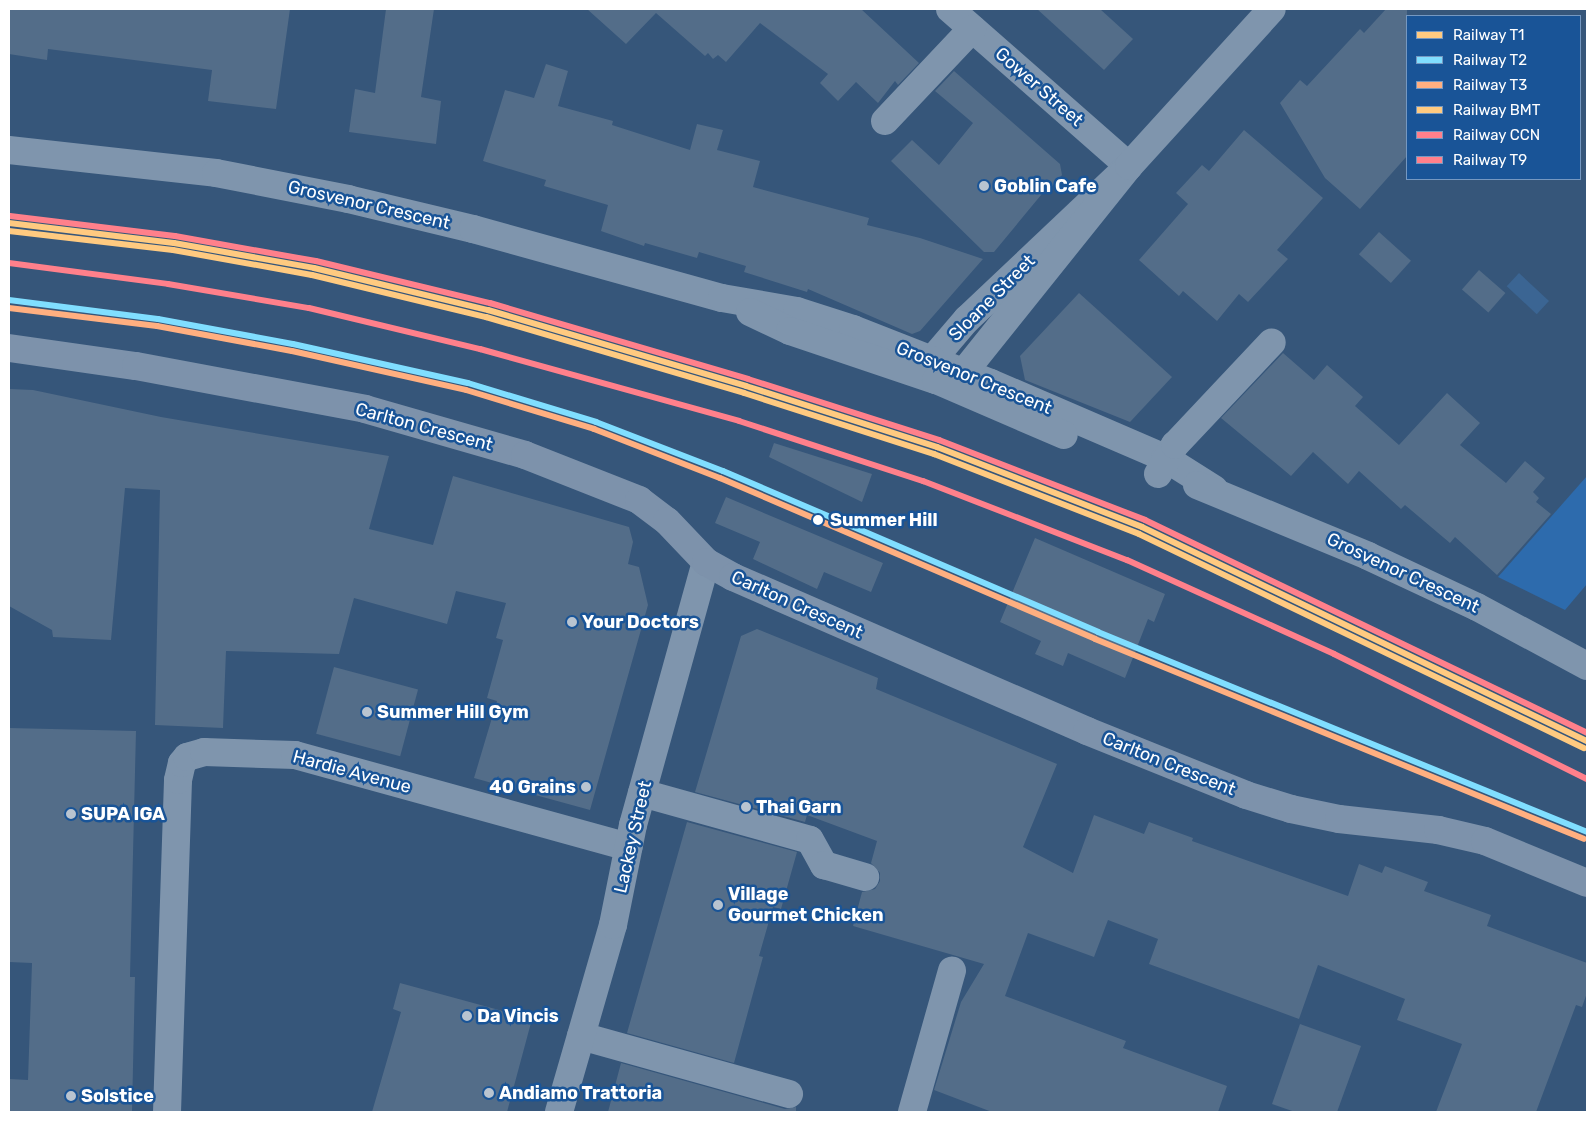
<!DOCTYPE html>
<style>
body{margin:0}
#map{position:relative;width:1596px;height:1121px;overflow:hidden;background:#36567a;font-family:Rubik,sans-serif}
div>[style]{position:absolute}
.green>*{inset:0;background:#2d6bad}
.water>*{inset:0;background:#3b6593;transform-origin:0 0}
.building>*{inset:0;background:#536d89;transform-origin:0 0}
.minor>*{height:28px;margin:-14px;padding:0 14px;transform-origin:14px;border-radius:14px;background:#7f95ad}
.major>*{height:28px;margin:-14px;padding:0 14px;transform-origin:14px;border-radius:14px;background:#7d92ab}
.rail-1>*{height:6px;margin:-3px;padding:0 3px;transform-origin:3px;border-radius:3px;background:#ffca80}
.rail-2>*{height:6px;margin:-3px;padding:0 3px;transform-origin:3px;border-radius:3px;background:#80deff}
.rail-3>*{height:6px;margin:-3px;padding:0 3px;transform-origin:3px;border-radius:3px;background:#ffaf80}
.rail-4>*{height:6px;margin:-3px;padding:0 3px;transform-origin:3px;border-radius:3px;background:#ffca80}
.rail-5>*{height:6px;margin:-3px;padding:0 3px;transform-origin:3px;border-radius:3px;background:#ff808b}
.rail-6>*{height:6px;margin:-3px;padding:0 3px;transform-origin:3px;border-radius:3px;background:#ff808b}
.dots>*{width:14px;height:14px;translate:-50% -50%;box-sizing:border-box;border:2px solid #195497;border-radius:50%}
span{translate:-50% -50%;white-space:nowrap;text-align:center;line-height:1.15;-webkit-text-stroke:5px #195497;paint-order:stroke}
.street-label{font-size:18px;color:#fff}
.poi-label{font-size:18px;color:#fff;font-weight:700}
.left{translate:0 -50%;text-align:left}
.right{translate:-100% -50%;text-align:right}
.stop-label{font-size:18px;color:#fff;font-weight:700}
.frame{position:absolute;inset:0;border:10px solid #fff;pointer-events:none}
.legend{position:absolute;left:1406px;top:15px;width:175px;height:165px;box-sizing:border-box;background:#195497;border:1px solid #7598c1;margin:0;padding:6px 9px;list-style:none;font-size:15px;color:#fff}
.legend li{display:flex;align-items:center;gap:10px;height:25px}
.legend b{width:25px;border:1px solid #7598c1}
</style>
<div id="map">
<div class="green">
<i style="clip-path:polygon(1587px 476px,1587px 584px,1565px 610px,1498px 577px)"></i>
</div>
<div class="water">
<i style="left:1519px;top:273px;width:41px;height:18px;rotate:43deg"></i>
</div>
<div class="building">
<i style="clip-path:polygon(9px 9px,290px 9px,276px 109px,208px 101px,212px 70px,48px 49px,47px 60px,9px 54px)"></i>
<i style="clip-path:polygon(386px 9px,434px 9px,421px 97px,441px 101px,436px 144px,349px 132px,355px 89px,375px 93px)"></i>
<i style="clip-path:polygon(587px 9px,861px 9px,919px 63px,898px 85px,895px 81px,878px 103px,856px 82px,838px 101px,820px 83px,828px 74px,760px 23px,726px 62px,718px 55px,713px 59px,708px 53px,705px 56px,656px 13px,626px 44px)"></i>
<i style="clip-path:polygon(1037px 9px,1100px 9px,1133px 39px,1104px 70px)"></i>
<i style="clip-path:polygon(1386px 9px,1407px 9px,1407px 156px,1360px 209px,1325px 178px,1280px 103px,1300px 80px,1307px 86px,1360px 29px,1364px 33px)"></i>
<i style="clip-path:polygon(546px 64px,568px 71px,558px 106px,613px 121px,612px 125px,690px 150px,697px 124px,723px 130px,717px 150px,760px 161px,753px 187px,869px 218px,867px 225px,920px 238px,983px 259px,920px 331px,912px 334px,808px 289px,807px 292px,744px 272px,746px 266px,699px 252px,697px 258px,645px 243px,644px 246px,601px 231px,608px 205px,544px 186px,546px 180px,483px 161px,505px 90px,534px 98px)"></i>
<i style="clip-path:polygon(954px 71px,1060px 164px,1062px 175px,1048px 191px,1046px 189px,994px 252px,984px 252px,891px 161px,912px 140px,939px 165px,973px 123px,935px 91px)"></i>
<i style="clip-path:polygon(1244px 130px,1323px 198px,1277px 250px,1288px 259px,1248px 302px,1239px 294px,1217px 321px,1183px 291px,1179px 296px,1139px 260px,1188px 204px,1176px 193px,1202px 165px,1209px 171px)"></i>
<i style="left:1379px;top:232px;width:43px;height:30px;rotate:42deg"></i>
<i style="left:1479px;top:270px;width:35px;height:26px;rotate:41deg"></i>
<i style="clip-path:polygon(1079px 293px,1172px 377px,1130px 422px,1025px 380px,1020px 356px)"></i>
<i style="clip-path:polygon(1283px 353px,1314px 380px,1327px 365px,1363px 397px,1355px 406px,1399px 445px,1447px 393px,1480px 423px,1460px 445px,1506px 483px,1525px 461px,1545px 478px,1533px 492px,1539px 498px,1536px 502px,1551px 514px,1497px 575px,1455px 537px,1450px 543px,1405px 505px,1401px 509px,1359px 471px,1348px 484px,1313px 452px,1291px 476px,1221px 418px)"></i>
<i style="clip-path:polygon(9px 389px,33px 390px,161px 417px,389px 456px,369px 529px,433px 545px,453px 476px,629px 527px,633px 542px,628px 564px,639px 567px,648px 605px,590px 810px,474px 778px,497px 701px,487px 698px,503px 640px,496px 638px,506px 603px,456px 591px,447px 624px,354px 598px,339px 654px,226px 651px,223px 728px,155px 725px,160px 490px,125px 488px,111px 640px,53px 637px,52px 630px,9px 606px)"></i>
<i style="clip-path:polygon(774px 443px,872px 474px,862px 502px,769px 457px)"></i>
<i style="clip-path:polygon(726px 497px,883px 563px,871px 592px,824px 572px,817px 589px,753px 559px,760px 542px,715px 523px)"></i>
<i style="clip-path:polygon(1035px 538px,1165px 594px,1154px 622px,1148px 619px,1125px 678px,1068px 653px,1063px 666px,1035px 654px,1041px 641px,1000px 622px)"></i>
<i style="clip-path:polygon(757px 629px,878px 678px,876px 689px,1057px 764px,1023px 847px,1073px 873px,1094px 815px,1144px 834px,1149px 822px,1193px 838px,1192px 841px,1348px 896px,1359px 864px,1382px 873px,1385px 866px,1428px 882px,1424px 891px,1491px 915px,1487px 926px,1587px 963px,1587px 993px,1582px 1007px,1576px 1005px,1536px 1112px,1436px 1112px,1462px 1044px,1397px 1020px,1405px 999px,1318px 965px,1299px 1019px,1149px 964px,1158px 939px,1108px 920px,1094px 957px,1028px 933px,1005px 996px,1126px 1041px,1123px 1048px,1227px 1086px,1218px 1112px,992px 1112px,934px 1090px,961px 1002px,984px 964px,853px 926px,862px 892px,875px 889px,880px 881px,880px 873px,871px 863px,877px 841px,807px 815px,805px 822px,695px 792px,741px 636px)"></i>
<i style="left:334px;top:667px;width:87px;height:69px;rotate:15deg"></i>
<i style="clip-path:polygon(9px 728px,136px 731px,130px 977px,135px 977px,132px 1112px,9px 1112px,9px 1079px,28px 1080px,32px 963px,9px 962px)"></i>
<i style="clip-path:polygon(687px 822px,797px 852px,781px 909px,773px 907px,759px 956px,763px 957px,734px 1063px,627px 1033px)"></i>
<i style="clip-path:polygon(400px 983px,532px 1019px,507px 1112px,372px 1112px,401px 1012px,393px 1009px)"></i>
<i style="clip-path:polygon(1300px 1024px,1361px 1046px,1337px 1112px,1295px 1112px,1272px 1104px)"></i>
<i style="clip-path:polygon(621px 1063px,785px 1109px,796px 1107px,796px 1112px,608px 1112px)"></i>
</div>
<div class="minor">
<i style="left:950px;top:9px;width:238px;rotate:41.3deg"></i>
<i style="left:885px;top:121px;width:127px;rotate:-46.6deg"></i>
<i style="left:9px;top:150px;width:208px;rotate:6.3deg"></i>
<i style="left:216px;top:173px;width:135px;rotate:11.1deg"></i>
<i style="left:348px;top:199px;width:129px;rotate:13.5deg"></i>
<i style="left:473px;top:229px;width:258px;rotate:15.5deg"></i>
<i style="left:722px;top:298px;width:76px;rotate:9.8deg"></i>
<i style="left:797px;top:311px;width:59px;rotate:17.8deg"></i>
<i style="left:853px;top:329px;width:148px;rotate:21.4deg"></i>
<i style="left:991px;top:383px;width:189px;rotate:23.3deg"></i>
<i style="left:1165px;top:458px;width:58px;rotate:32.3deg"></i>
<i style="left:1129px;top:166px;width:223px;rotate:136.6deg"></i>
<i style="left:967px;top:319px;width:54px;rotate:130.5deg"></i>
<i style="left:932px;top:360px;width:20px;rotate:79deg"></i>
<i style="left:936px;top:380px;width:29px;rotate:-16deg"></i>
<i style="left:964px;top:372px;width:264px;rotate:-51.3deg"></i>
<i style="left:1129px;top:166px;width:212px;rotate:-47.7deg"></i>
<i style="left:750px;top:312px;width:44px;rotate:25.4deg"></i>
<i style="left:790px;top:331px;width:154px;rotate:18.6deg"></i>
<i style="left:936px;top:380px;width:139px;rotate:23.3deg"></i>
<i style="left:1158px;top:474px;width:34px;rotate:-60deg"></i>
<i style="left:1175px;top:445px;width:141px;rotate:-46.7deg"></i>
<i style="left:1197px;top:485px;width:185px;rotate:22.5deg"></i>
<i style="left:1368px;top:556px;width:120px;rotate:25.1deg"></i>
<i style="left:1477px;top:607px;width:125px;rotate:28.2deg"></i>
<i style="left:642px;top:793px;width:174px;rotate:15.6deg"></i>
<i style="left:810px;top:840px;width:29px;rotate:61deg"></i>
<i style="left:824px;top:865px;width:43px;rotate:16.3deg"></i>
<i style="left:581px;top:1036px;width:216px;rotate:15.6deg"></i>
<i style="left:167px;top:1112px;width:332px;rotate:-88.1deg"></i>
<i style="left:178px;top:780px;width:17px;rotate:-77deg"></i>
<i style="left:182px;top:763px;width:8px;rotate:-50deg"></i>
<i style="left:187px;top:757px;width:18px;rotate:-16deg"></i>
<i style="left:204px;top:752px;width:91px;rotate:1.9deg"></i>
<i style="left:295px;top:755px;width:346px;rotate:15.4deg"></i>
<i style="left:559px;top:1112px;width:195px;rotate:-73.9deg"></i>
<i style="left:613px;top:925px;width:102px;rotate:-78.7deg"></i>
<i style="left:633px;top:825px;width:273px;rotate:-74.5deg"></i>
<i style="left:912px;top:1112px;width:147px;rotate:-74.2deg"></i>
</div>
<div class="major">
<i style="left:9px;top:348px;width:128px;rotate:8.1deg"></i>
<i style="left:136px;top:366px;width:233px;rotate:10.6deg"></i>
<i style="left:365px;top:409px;width:166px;rotate:16deg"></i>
<i style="left:525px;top:455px;width:123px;rotate:21.5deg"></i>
<i style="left:639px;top:500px;width:35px;rotate:37deg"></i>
<i style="left:667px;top:521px;width:57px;rotate:46.4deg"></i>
<i style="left:706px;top:562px;width:31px;rotate:29deg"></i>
<i style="left:733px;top:577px;width:386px;rotate:23.5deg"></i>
<i style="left:1087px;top:731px;width:171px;rotate:21.9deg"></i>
<i style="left:1246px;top:795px;width:47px;rotate:17.3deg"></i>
<i style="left:1291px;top:809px;width:49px;rotate:11.8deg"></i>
<i style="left:1339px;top:819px;width:100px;rotate:6.3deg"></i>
<i style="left:1438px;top:830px;width:48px;rotate:13.2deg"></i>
<i style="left:1485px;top:841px;width:110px;rotate:22.4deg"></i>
</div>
<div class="rail-1">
<i style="left:9px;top:223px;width:166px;rotate:6.9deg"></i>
<i style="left:174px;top:243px;width:142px;rotate:10.1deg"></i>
<i style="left:314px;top:268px;width:179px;rotate:13.6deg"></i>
<i style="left:488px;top:310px;width:269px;rotate:16.4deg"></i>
<i style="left:746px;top:386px;width:201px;rotate:17.7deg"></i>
<i style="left:937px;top:447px;width:220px;rotate:21.3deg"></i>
<i style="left:1142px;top:527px;width:494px;rotate:25.7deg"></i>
</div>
<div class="rail-2">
<i style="left:9px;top:300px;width:150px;rotate:7.3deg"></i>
<i style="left:158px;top:319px;width:137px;rotate:10.5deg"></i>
<i style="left:293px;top:344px;width:179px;rotate:12.6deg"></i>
<i style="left:468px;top:383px;width:134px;rotate:16.9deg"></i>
<i style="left:596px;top:422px;width:136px;rotate:21.1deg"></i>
<i style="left:723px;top:471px;width:408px;rotate:23.2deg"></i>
<i style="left:1098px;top:632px;width:528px;rotate:22.24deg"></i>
</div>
<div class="rail-3">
<i style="left:9px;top:308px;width:149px;rotate:6.9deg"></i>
<i style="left:157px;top:326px;width:137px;rotate:10.5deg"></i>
<i style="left:292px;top:351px;width:178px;rotate:12.6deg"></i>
<i style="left:466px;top:390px;width:134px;rotate:16.9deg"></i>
<i style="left:594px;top:429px;width:135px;rotate:21.3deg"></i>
<i style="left:720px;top:478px;width:408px;rotate:23.2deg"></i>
<i style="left:1095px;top:639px;width:528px;rotate:22.24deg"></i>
</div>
<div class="rail-4">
<i style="left:9px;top:231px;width:165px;rotate:6.6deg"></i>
<i style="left:173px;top:250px;width:141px;rotate:10.2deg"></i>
<i style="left:312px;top:275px;width:179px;rotate:13.6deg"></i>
<i style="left:486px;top:317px;width:269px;rotate:16.4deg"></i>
<i style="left:744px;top:393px;width:200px;rotate:17.8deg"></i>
<i style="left:934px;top:454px;width:220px;rotate:21.3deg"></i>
<i style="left:1139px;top:534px;width:494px;rotate:25.7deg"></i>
</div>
<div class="rail-5">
<i style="left:10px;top:216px;width:166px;rotate:6.9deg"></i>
<i style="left:175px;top:236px;width:143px;rotate:10.1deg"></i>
<i style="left:316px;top:261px;width:179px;rotate:13.6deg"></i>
<i style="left:490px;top:303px;width:269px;rotate:16.4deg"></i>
<i style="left:748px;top:379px;width:201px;rotate:17.7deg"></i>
<i style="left:939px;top:440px;width:221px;rotate:21.2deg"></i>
<i style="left:1145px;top:520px;width:491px;rotate:25.7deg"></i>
</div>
<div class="rail-6">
<i style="left:9px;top:263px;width:160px;rotate:7.5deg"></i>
<i style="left:168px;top:284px;width:143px;rotate:9.7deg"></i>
<i style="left:309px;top:308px;width:176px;rotate:13.5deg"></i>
<i style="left:480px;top:349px;width:269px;rotate:15.5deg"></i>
<i style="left:739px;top:421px;width:194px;rotate:18.1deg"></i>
<i style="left:923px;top:481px;width:219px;rotate:21.2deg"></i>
<i style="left:1127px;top:560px;width:227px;rotate:24.4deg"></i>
<i style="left:1334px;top:654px;width:282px;rotate:26.3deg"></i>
</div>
<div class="dots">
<i style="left:984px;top:186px;background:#b9c4d0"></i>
<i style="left:818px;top:520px;background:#fff"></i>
<i style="left:572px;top:622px;background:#b9c4d0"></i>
<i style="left:367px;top:712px;background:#b9c4d0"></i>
<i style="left:586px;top:787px;background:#b9c4d0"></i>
<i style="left:746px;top:807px;background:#b9c4d0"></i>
<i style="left:71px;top:814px;background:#b9c4d0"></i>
<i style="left:718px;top:905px;background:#b9c4d0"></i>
<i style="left:467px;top:1016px;background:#b9c4d0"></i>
<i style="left:489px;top:1093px;background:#b9c4d0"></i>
<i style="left:71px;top:1096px;background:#b9c4d0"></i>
</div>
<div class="street-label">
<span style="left:1039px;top:87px;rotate:41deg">Gower Street</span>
<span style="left:369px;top:205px;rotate:13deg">Grosvenor Crescent</span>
<span style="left:992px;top:298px;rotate:-45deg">Sloane Street</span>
<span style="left:974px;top:378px;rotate:22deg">Grosvenor Crescent</span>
<span style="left:424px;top:427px;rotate:15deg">Carlton Crescent</span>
<span style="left:1403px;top:573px;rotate:25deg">Grosvenor Crescent</span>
<span style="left:797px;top:605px;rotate:24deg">Carlton Crescent</span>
<span style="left:1169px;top:764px;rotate:22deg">Carlton Crescent</span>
<span style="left:352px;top:772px;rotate:15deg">Hardie Avenue</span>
<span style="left:633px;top:837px;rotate:-77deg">Lackey Street</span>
</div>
<div class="poi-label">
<span class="left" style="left:994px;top:186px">Goblin Cafe</span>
<span class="left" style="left:582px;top:622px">Your Doctors</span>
<span class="left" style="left:377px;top:712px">Summer Hill Gym</span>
<span class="right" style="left:576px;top:787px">40 Grains</span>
<span class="left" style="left:756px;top:807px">Thai Garn</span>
<span class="left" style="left:81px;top:814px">SUPA IGA</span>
<span class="left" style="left:728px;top:905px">Village<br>Gourmet Chicken</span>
<span class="left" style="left:477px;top:1016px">Da Vincis</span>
<span class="left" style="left:499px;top:1093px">Andiamo Trattoria</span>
<span class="left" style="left:81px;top:1096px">Solstice</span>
</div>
<div class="stop-label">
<span class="left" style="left:830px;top:520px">Summer Hill</span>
</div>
<div class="frame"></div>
<ul class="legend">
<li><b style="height:6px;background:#ffca80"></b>Railway T1</li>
<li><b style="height:6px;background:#80deff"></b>Railway T2</li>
<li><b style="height:6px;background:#ffaf80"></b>Railway T3</li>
<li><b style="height:6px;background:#ffca80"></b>Railway BMT</li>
<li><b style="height:6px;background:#ff808b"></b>Railway CCN</li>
<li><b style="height:6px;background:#ff808b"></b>Railway T9</li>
</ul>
</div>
